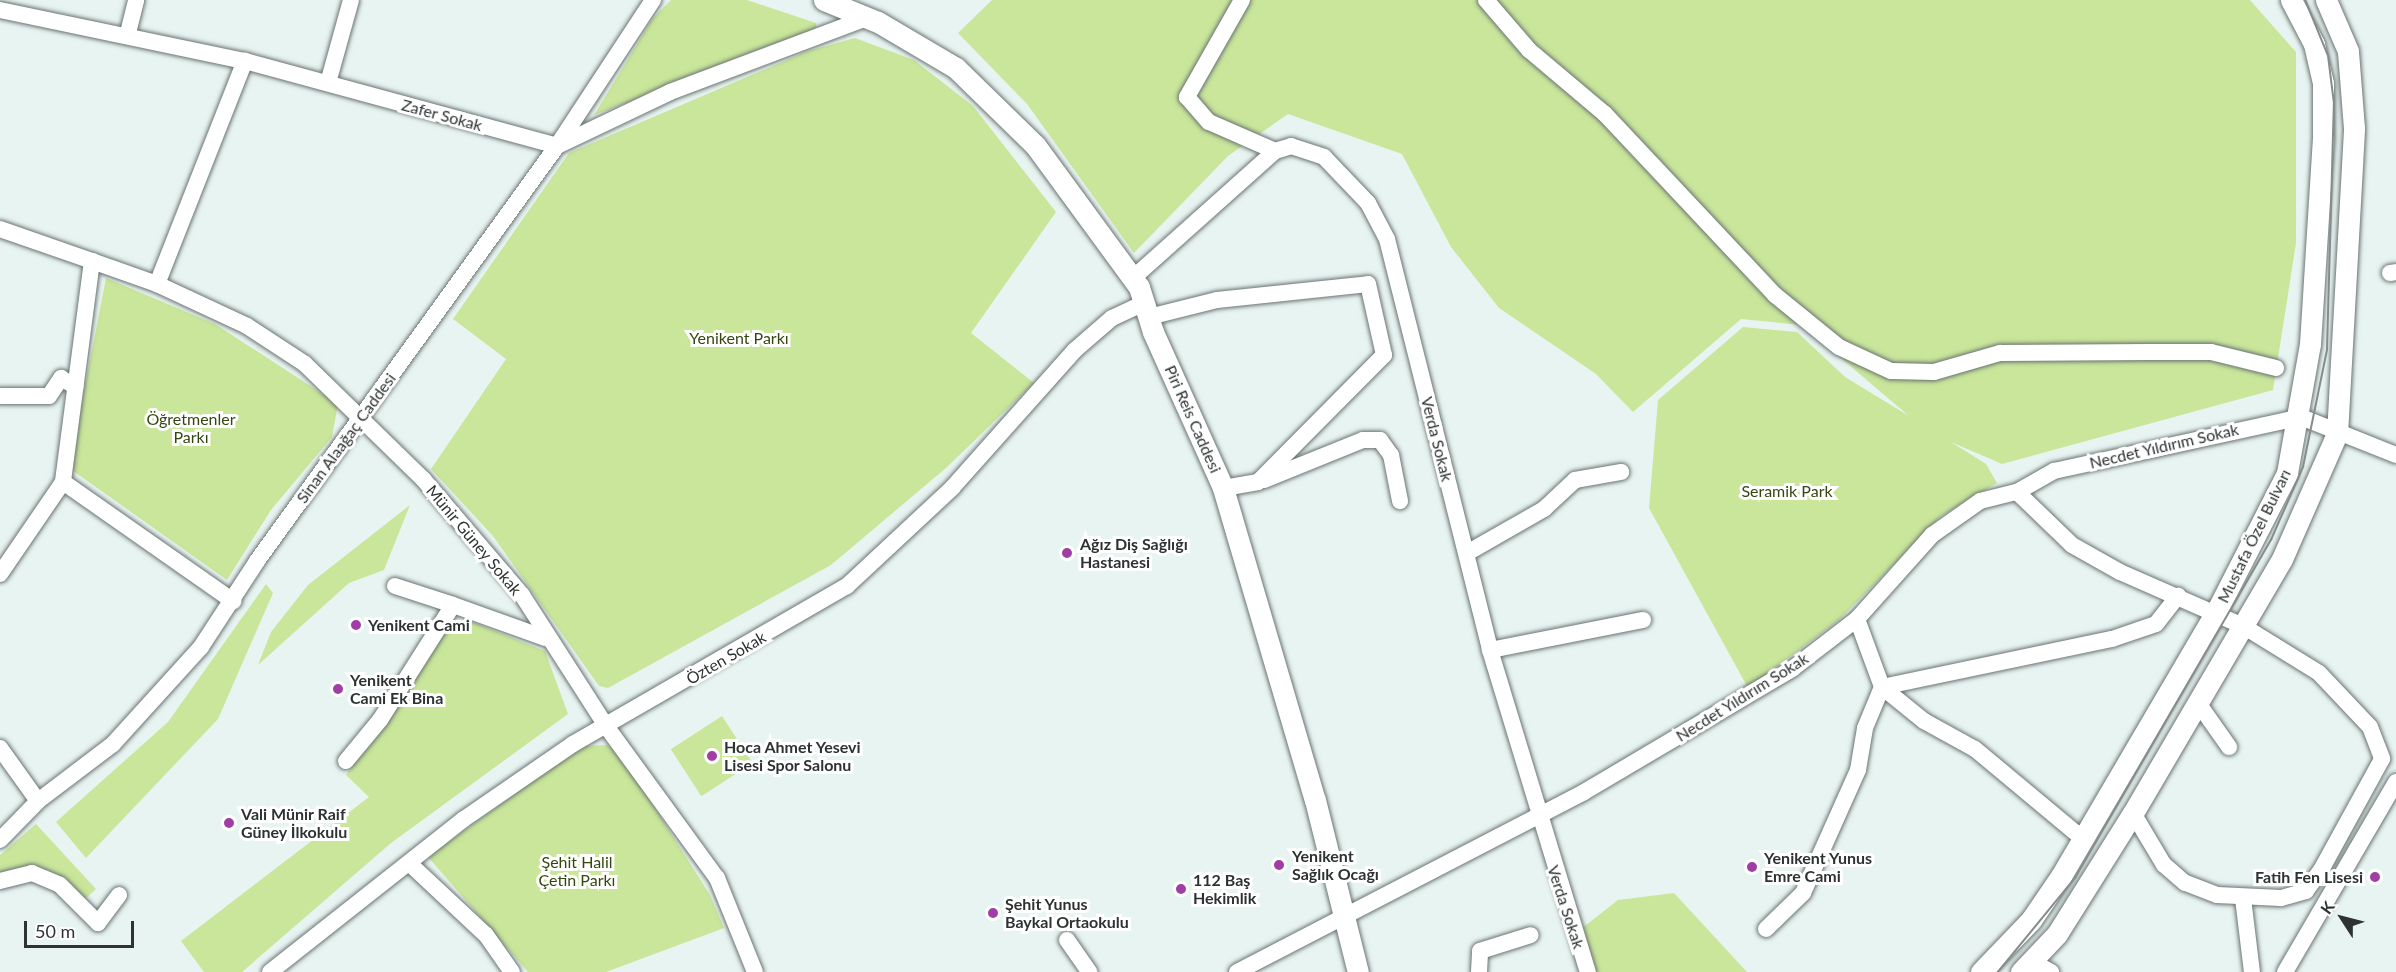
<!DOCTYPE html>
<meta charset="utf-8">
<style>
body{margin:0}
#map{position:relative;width:2396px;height:972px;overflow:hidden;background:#e8f4f2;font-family:Lato,sans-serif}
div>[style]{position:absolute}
.green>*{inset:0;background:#c9e69b;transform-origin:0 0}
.roads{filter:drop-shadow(0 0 2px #6a7472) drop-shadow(0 0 2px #6a7472)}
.minor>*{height:16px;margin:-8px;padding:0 8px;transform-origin:8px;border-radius:8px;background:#fff}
.major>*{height:21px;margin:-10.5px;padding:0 10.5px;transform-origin:10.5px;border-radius:10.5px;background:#fff}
.tram>*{height:1.5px;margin:-0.75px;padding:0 0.75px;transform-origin:0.75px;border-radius:0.75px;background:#858c8b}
.dots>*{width:16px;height:16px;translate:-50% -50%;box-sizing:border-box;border:3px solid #fff;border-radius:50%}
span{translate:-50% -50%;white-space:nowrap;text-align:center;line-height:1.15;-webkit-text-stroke:6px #fff;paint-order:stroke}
.street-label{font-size:16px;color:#2e3232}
.park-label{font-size:16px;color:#354711}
.poi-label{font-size:16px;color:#2e3232;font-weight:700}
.left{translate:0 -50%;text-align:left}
.right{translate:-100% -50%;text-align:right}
.north{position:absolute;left:2312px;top:888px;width:60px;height:60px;-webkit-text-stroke:4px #fff;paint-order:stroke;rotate:306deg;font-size:16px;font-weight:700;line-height:24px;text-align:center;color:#2e3232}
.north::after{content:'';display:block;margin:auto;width:21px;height:27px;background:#2e3232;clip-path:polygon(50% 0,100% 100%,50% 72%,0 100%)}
.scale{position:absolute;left:24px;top:921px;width:110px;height:27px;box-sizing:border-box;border:3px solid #2e3232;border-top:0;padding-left:8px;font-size:18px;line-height:21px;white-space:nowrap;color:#2e3232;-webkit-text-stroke:4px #fff;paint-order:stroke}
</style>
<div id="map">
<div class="green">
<i style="clip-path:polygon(671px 0,747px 0,816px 23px,817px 31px,594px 115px,653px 18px)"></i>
<i style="clip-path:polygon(992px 0,2250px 0,2296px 52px,2296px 243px,2273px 390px,2002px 464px,1951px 442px,1986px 464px,1997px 483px,1941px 516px,1839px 620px,1748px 688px,1649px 508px,1658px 400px,1743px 327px,1797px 332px,1845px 377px,1909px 416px,1802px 325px,1741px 319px,1633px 412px,1596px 374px,1499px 308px,1451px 247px,1402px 154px,1288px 114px,1228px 156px,1134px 253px,1027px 104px,958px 33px)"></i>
<i style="clip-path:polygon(855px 38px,914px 60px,973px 106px,1056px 212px,971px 333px,1034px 383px,946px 468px,831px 565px,608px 688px,599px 686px,493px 536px,431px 469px,506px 359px,453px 319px,569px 153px,808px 51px)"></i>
<i style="clip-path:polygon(106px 278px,215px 324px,338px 404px,332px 437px,271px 510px,227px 580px,69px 468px)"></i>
<i style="clip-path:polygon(410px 505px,384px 570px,349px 583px,258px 665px,271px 632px,308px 585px)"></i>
<i style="clip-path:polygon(266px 584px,273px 593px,218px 719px,86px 858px,56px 822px,168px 722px)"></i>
<i style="clip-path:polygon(465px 619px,545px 651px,568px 714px,391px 843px,242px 972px,204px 972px,181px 941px,369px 797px,346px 775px,445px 626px)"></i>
<i style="left:722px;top:716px;width:56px;height:61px;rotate:57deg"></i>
<i style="clip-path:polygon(607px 745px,622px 756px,710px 895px,724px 928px,606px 972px,528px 972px,428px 857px,581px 746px)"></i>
<i style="clip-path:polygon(36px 824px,96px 889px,83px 901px,39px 867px,0 877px,0 855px)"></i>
<i style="clip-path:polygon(1674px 893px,1747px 972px,1596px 972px,1581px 929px,1618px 900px)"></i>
</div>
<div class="roads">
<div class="minor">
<i style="left:1242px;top:0;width:112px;rotate:119.6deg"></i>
<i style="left:1187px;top:97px;width:33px;rotate:49deg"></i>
<i style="left:1209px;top:122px;width:72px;rotate:23.7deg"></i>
<i style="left:1486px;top:0;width:66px;rotate:49.3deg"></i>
<i style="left:1529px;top:50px;width:99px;rotate:40.1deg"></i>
<i style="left:1605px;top:114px;width:248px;rotate:46.8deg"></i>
<i style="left:1775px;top:295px;width:82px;rotate:39.1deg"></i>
<i style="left:1839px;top:347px;width:57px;rotate:24.8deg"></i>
<i style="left:1891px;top:371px;width:43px;rotate:1.3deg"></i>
<i style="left:1934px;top:372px;width:69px;rotate:-16.1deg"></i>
<i style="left:2000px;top:353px;width:149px;rotate:-0.4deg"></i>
<i style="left:2149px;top:352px;width:62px"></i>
<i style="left:2211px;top:352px;width:67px;rotate:13.8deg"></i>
<i style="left:0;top:10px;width:250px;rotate:11.8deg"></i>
<i style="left:245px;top:61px;width:323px;rotate:15.2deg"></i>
<i style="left:557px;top:146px;width:125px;rotate:-25.5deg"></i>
<i style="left:670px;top:92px;width:210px;rotate:-20.6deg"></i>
<i style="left:128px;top:33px;width:34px;rotate:-76deg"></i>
<i style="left:328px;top:83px;width:86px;rotate:-74.5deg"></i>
<i style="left:0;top:229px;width:97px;rotate:19.2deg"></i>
<i style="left:92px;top:261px;width:223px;rotate:97.5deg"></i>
<i style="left:63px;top:482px;width:208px;rotate:35deg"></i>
<i style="left:92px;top:261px;width:69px;rotate:19.5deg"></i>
<i style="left:157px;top:284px;width:99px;rotate:25deg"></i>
<i style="left:247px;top:326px;width:69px;rotate:33.2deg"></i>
<i style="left:305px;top:364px;width:165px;rotate:44.3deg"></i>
<i style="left:423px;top:479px;width:153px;rotate:49.5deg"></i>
<i style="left:522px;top:595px;width:156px;rotate:57.3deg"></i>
<i style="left:606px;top:726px;width:188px;rotate:53.9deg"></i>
<i style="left:717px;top:878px;width:101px;rotate:68deg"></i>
<i style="left:2390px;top:273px;width:6px;rotate:-9deg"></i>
<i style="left:1133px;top:278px;width:191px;rotate:-41.8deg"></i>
<i style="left:1275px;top:151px;width:17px;rotate:-17deg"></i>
<i style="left:1291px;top:146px;width:35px;rotate:18deg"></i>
<i style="left:1324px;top:157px;width:64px;rotate:46.3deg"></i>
<i style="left:1368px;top:203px;width:41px;rotate:62.2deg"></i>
<i style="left:1387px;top:239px;width:424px;rotate:75.9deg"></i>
<i style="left:1490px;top:650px;width:337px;rotate:73.1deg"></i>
<i style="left:157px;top:284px;width:240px;rotate:-68.5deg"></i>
<i style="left:1149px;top:317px;width:70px;rotate:-14deg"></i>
<i style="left:1217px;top:300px;width:152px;rotate:-6deg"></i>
<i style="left:1368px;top:284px;width:73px;rotate:77.3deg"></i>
<i style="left:1384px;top:355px;width:179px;rotate:134.8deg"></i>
<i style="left:1258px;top:482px;width:36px;rotate:170deg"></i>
<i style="left:0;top:396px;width:49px"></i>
<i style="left:49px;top:396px;width:22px;rotate:-56deg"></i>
<i style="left:61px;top:378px;width:17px;rotate:31deg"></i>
<i style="left:1264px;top:480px;width:107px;rotate:-22deg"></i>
<i style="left:1363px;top:440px;width:17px"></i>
<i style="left:1380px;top:440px;width:19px;rotate:54deg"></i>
<i style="left:1391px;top:455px;width:47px;rotate:78.9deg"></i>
<i style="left:2017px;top:492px;width:76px;rotate:43.9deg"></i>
<i style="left:2072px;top:545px;width:55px;rotate:29.4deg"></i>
<i style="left:2120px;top:572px;width:134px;rotate:23.7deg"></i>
<i style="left:2243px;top:626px;width:89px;rotate:31.7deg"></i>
<i style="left:2319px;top:673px;width:74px;rotate:46.6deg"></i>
<i style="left:2370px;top:727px;width:34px;rotate:69deg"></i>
<i style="left:2382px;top:759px;width:127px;rotate:118.8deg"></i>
<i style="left:2321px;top:870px;width:26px;rotate:126deg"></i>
<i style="left:2306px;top:891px;width:26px;rotate:164deg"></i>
<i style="left:2281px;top:898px;width:64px;rotate:-177.3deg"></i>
<i style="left:2217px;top:895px;width:34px;rotate:-159deg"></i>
<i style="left:2185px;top:883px;width:28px;rotate:-139deg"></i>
<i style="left:2164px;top:865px;width:61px;rotate:-120.8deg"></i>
<i style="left:1467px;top:553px;width:89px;rotate:-29.7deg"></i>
<i style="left:1544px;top:509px;width:42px;rotate:-43.1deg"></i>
<i style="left:1575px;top:480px;width:47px;rotate:-9.9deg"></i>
<i style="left:0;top:574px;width:112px;rotate:-55.6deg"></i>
<i style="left:395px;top:586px;width:61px;rotate:18.1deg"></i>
<i style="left:1857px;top:619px;width:72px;rotate:69.8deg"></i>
<i style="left:1882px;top:687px;width:54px;rotate:39deg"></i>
<i style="left:1924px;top:721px;width:58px;rotate:28.8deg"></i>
<i style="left:1975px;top:749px;width:141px;rotate:39.8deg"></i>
<i style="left:1490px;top:650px;width:156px;rotate:-11.1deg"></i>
<i style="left:2198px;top:703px;width:54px;rotate:54.8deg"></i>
<i style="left:0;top:748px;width:65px;rotate:54.4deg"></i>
<i style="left:346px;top:761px;width:53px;rotate:-50.3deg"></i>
<i style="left:380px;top:720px;width:136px;rotate:-57.6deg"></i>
<i style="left:453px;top:605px;width:98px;rotate:19.7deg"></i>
<i style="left:0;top:840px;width:54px;rotate:-45.7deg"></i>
<i style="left:38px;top:801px;width:94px;rotate:-37.2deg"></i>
<i style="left:113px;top:744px;width:131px;rotate:-47.8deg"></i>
<i style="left:201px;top:647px;width:103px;rotate:-56.9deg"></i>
<i style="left:257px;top:561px;width:512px;rotate:-54.14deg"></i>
<i style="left:557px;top:146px;width:175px;rotate:-56.7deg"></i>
<i style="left:410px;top:864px;width:104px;rotate:43.1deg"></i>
<i style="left:486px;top:935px;width:45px;rotate:54.9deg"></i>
<i style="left:0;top:881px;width:33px;rotate:-14deg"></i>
<i style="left:32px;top:873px;width:30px;rotate:23deg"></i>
<i style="left:60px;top:885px;width:54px;rotate:45deg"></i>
<i style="left:98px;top:923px;width:35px;rotate:-53deg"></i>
<i style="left:2243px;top:898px;width:75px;rotate:83.1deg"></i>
<i style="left:1766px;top:929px;width:52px;rotate:-44.2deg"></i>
<i style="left:1803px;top:893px;width:135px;rotate:-65.9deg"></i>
<i style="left:1858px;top:770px;width:43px;rotate:-80.5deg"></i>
<i style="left:1865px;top:728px;width:44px;rotate:-67.5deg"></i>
<i style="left:1882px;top:687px;width:235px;rotate:-11.8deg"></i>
<i style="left:2112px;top:639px;width:46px;rotate:-18.8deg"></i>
<i style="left:2156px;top:624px;width:36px;rotate:-52deg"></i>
<i style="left:1067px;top:940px;width:39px;rotate:55deg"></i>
<i style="left:2033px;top:962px;width:21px;rotate:29deg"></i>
<i style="left:270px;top:972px;width:247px;rotate:-38.3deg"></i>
<i style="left:464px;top:819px;width:132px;rotate:-34.5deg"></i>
<i style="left:573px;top:744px;width:316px;rotate:-30deg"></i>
<i style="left:847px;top:586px;width:144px;rotate:-43deg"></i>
<i style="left:952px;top:488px;width:185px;rotate:-48.3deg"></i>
<i style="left:1075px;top:350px;width:49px;rotate:-40.9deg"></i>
<i style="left:1112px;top:318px;width:35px;rotate:-25deg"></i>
<i style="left:1237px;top:972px;width:391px;rotate:-27.4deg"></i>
<i style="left:1584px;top:792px;width:242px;rotate:-30.6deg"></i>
<i style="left:1792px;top:669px;width:82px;rotate:-37.6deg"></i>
<i style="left:1857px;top:619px;width:113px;rotate:-48.2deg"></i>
<i style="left:1932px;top:535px;width:59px;rotate:-35.3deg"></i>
<i style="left:1980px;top:501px;width:38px;rotate:-14deg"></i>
<i style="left:2017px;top:492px;width:43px;rotate:-29.6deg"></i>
<i style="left:2054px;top:471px;width:253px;rotate:-12.3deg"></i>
<i style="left:2301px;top:417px;width:102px;rotate:21.8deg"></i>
<i style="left:1479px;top:972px;width:21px;rotate:-87deg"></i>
<i style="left:1480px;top:951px;width:53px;rotate:-17.4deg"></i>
<i style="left:2285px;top:972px;width:220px;rotate:-59.7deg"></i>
</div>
<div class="major">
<i style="left:824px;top:0;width:58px;rotate:22.2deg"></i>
<i style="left:878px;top:22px;width:91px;rotate:30.5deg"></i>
<i style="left:956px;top:68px;width:110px;rotate:44.3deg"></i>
<i style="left:1035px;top:145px;width:176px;rotate:53.8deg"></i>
<i style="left:1139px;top:287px;width:47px;rotate:72.7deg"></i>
<i style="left:1153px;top:332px;width:171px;rotate:65.8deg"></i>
<i style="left:1223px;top:488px;width:325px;rotate:73.6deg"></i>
<i style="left:1315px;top:800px;width:177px;rotate:76deg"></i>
<i style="left:1981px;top:972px;width:72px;rotate:-46.1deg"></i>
<i style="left:2031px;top:920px;width:53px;rotate:-55.7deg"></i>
<i style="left:2061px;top:876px;width:304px;rotate:-59.6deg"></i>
<i style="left:2215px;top:614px;width:158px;rotate:-62.9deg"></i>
<i style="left:2287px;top:473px;width:131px;rotate:-79.9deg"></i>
<i style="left:2310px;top:344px;width:209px;rotate:-86.4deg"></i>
<i style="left:2323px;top:135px;width:52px;rotate:-90deg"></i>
<i style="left:2323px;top:83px;width:40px;rotate:-103deg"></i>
<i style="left:2314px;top:44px;width:50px;rotate:-117.6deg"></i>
<i style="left:2021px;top:972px;width:52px;rotate:-46.5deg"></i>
<i style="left:2057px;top:934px;width:143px;rotate:-57.9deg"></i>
<i style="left:2133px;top:813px;width:294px;rotate:-59.6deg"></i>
<i style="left:2282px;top:559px;width:137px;rotate:-66.3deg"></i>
<i style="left:2337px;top:434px;width:306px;rotate:-86.8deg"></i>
<i style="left:2354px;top:128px;width:77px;rotate:-94.5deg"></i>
<i style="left:2348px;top:51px;width:56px;rotate:-113.3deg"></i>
</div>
</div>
<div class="tram">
<i style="left:1998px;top:972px;width:122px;rotate:-50.7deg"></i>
<i style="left:2075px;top:878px;width:391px;rotate:-59.9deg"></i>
<i style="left:2271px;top:540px;width:80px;rotate:-66.3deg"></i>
<i style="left:2303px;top:467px;width:119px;rotate:-78.4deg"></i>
<i style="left:2327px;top:350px;width:246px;rotate:-88.4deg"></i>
<i style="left:2334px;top:104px;width:48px;rotate:-97.1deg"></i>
<i style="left:2328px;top:56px;width:61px;rotate:-112.3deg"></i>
</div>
<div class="dots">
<i style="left:1067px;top:553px;background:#a03ea4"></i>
<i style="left:356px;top:625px;background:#a03ea4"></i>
<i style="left:338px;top:689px;background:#a03ea4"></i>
<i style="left:712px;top:756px;background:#a03ea4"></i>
<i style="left:229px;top:823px;background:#a03ea4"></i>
<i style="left:1279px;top:865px;background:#a03ea4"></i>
<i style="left:1752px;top:867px;background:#a03ea4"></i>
<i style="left:2375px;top:877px;background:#a03ea4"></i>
<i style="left:1181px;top:889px;background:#a03ea4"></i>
<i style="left:993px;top:913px;background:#a03ea4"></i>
</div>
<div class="street-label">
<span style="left:442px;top:115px;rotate:15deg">Zafer Sokak</span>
<span style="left:1193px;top:419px;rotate:66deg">Piri Reis Caddesi</span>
<span style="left:346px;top:438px;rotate:-54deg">Sinan Alaağaç Caddesi</span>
<span style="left:1437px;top:439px;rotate:76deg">Verda Sokak</span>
<span style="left:2164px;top:446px;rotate:-13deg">Necdet Yıldırım Sokak</span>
<span style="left:2254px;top:536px;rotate:-64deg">Mustafa Özel Bulvarı</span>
<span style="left:474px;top:540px;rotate:50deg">Münir Güney Sokak</span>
<span style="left:726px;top:658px;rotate:-30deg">Özten Sokak</span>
<span style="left:1742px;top:697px;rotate:-32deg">Necdet Yıldırım Sokak</span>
<span style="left:1566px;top:907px;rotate:72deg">Verda Sokak</span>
</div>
<div class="park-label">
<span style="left:739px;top:338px">Yenikent Parkı</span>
<span style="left:191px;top:428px">Öğretmenler<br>Parkı</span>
<span style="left:1787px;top:491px">Seramik Park</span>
<span style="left:577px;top:871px">Şehit Halil<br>Çetin Parkı</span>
</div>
<div class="poi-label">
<span class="left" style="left:1080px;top:553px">Ağız Diş Sağlığı<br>Hastanesi</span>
<span class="left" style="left:368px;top:625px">Yenikent Cami</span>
<span class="left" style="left:350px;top:689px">Yenikent<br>Cami Ek Bina</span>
<span class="left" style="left:724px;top:756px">Hoca Ahmet Yesevi<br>Lisesi Spor Salonu</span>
<span class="left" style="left:241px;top:823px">Vali Münir Raif<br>Güney İlkokulu</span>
<span class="left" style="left:1292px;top:865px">Yenikent<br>Sağlık Ocağı</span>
<span class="left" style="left:1764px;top:867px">Yenikent Yunus<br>Emre Cami</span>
<span class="right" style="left:2363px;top:877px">Fatih Fen Lisesi</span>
<span class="left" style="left:1193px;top:889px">112 Baş<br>Hekimlik</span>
<span class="left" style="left:1005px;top:913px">Şehit Yunus<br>Baykal Ortaokulu</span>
</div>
<div class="north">K</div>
<div class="scale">50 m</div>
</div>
